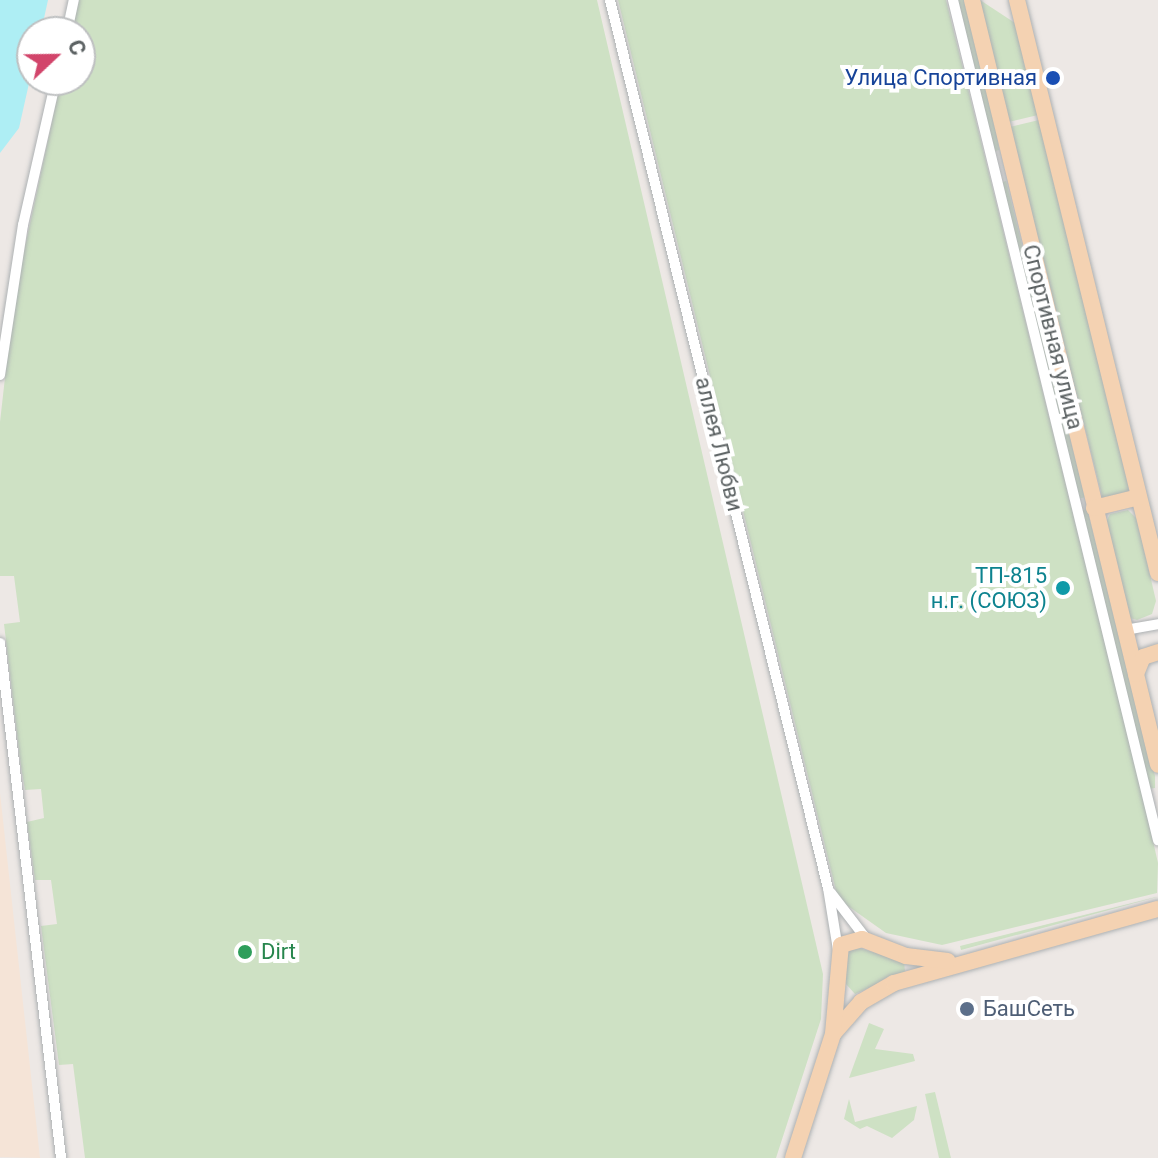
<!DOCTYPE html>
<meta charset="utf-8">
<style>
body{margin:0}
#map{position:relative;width:1158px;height:1158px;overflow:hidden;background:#ede8e5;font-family:Roboto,sans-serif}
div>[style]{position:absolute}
.green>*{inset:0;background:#cee1c4;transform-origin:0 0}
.sand>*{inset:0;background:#f5e4d7}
.water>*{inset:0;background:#aeeef4}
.roads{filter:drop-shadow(0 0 2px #adb1b3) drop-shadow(0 0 2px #adb1b3)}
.minor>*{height:10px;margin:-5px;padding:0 5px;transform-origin:5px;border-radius:5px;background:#fff}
.primary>*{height:16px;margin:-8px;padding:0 8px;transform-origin:8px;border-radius:8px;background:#f4d2b2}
.dots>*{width:22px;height:22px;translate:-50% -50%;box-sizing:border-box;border:4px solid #fff;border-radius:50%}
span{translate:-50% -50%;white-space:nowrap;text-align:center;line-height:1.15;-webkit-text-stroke:8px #fff;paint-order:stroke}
.transit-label{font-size:22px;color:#164399}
.right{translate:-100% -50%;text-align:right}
.street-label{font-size:22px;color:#5c6263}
.culture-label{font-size:22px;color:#0d838f}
.leisure-label{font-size:22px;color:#27864d}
.left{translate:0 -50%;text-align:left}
.service-label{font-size:22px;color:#4e5e75}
.north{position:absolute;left:16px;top:16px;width:80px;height:80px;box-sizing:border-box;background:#fff;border:2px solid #bec0c1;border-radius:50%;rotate:68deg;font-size:22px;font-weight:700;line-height:32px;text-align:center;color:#5c6263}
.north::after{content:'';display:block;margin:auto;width:28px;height:36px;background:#d2456b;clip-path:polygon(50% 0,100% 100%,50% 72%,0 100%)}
</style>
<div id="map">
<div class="green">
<i style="clip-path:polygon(79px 0,597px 0,823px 974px,821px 1019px,776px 1158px,85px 1158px,73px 1064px,59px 1065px,41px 926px,57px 924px,51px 880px,35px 880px,27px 822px,44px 818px,41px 789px,25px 790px,21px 767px,4px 624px,20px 622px,14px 576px,0 576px,0 422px,14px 298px,61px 80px,80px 80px,80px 32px,71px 32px)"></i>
<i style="clip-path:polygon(618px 0,946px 0,1142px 793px,1158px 863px,1157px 893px,942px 945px,886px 933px,838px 899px)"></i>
<i style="clip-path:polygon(954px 0,966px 0,993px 111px,999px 150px,991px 152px)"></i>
<i style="clip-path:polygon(980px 0,1015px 23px,1038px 115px,1009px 122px)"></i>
<i style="clip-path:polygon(1039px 120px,1129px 487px,1128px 492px,1103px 500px,1010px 127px)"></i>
<i style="left:1006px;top:181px;width:326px;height:6px;rotate:76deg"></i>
<i style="clip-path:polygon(1087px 509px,1155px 776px,1155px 788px,1148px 789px,1079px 511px)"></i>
<i style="clip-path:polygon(1128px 510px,1137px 519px,1156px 601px,1152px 614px,1137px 620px,1130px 618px,1106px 522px,1110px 514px)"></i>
<i style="clip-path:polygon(1157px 897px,961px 950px,960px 946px,1156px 897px)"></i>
<i style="clip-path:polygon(852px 946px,904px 961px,905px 972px,855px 994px,846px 984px,844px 963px)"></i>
<i style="clip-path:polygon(869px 1023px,884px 1029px,875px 1049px,913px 1054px,915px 1061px,849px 1078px)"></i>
<i style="clip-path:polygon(935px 1092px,951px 1158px,939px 1158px,925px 1094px)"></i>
<i style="clip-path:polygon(849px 1099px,855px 1122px,917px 1106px,914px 1120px,892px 1138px,867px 1126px,860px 1129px,844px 1119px)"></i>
</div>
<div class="sand">
<i style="clip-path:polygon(0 793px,40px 1158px,0 1157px)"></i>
</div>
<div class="water">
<i style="clip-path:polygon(0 0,48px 0,41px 32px,32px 32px,32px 70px,19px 128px,0 153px)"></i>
</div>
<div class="roads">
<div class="minor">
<i style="left:610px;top:0;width:914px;rotate:76.21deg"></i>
<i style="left:828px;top:888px;width:63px;rotate:80.8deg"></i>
<i style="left:953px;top:0;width:865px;rotate:76.29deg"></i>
<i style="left:67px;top:32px;width:33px;rotate:-78deg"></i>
<i style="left:0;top:375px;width:152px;rotate:-81.3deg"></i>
<i style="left:23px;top:225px;width:149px;rotate:-77.2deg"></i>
<i style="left:1125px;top:630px;width:34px;rotate:-10deg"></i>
<i style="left:0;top:643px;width:519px;rotate:83.24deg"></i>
<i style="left:831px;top:893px;width:59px;rotate:52.5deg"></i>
</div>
<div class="primary">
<i style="left:972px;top:0;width:787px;rotate:76.33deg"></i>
<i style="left:1017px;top:0;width:590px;rotate:76.18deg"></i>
<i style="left:1094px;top:508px;width:46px;rotate:-13.7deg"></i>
<i style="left:1136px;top:674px;width:18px;rotate:-68deg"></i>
<i style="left:1143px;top:657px;width:16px;rotate:-18deg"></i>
<i style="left:833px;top:1034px;width:43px;rotate:-48.8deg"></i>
<i style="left:861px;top:1002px;width:38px;rotate:-30deg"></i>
<i style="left:894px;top:983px;width:274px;rotate:-15.7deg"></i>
<i style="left:793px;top:1158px;width:130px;rotate:-72.1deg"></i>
<i style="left:833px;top:1034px;width:89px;rotate:-84.9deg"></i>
<i style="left:841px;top:945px;width:22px;rotate:-16deg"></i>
<i style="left:862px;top:939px;width:47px;rotate:21.1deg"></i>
<i style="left:906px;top:956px;width:42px;rotate:6.8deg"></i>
</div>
</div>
<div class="dots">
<i style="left:1053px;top:78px;background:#1a4fb4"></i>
<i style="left:1063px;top:588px;background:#0f9aa8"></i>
<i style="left:245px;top:952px;background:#2e9e5b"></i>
<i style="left:967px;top:1009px;background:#5c6f8a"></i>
</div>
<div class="transit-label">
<span class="right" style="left:1037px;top:78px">Улица Спортивная</span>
</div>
<div class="street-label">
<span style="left:1053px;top:337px;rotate:76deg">Спортивная улица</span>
<span style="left:719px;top:444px;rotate:76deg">аллея Любви</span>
</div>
<div class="culture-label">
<span class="right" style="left:1047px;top:588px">ТП-815<br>н.г. (СОЮЗ)</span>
</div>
<div class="leisure-label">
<span class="left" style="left:261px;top:952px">Dirt</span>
</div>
<div class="service-label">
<span class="left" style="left:983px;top:1009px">БашСеть</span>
</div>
<div class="north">С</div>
</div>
